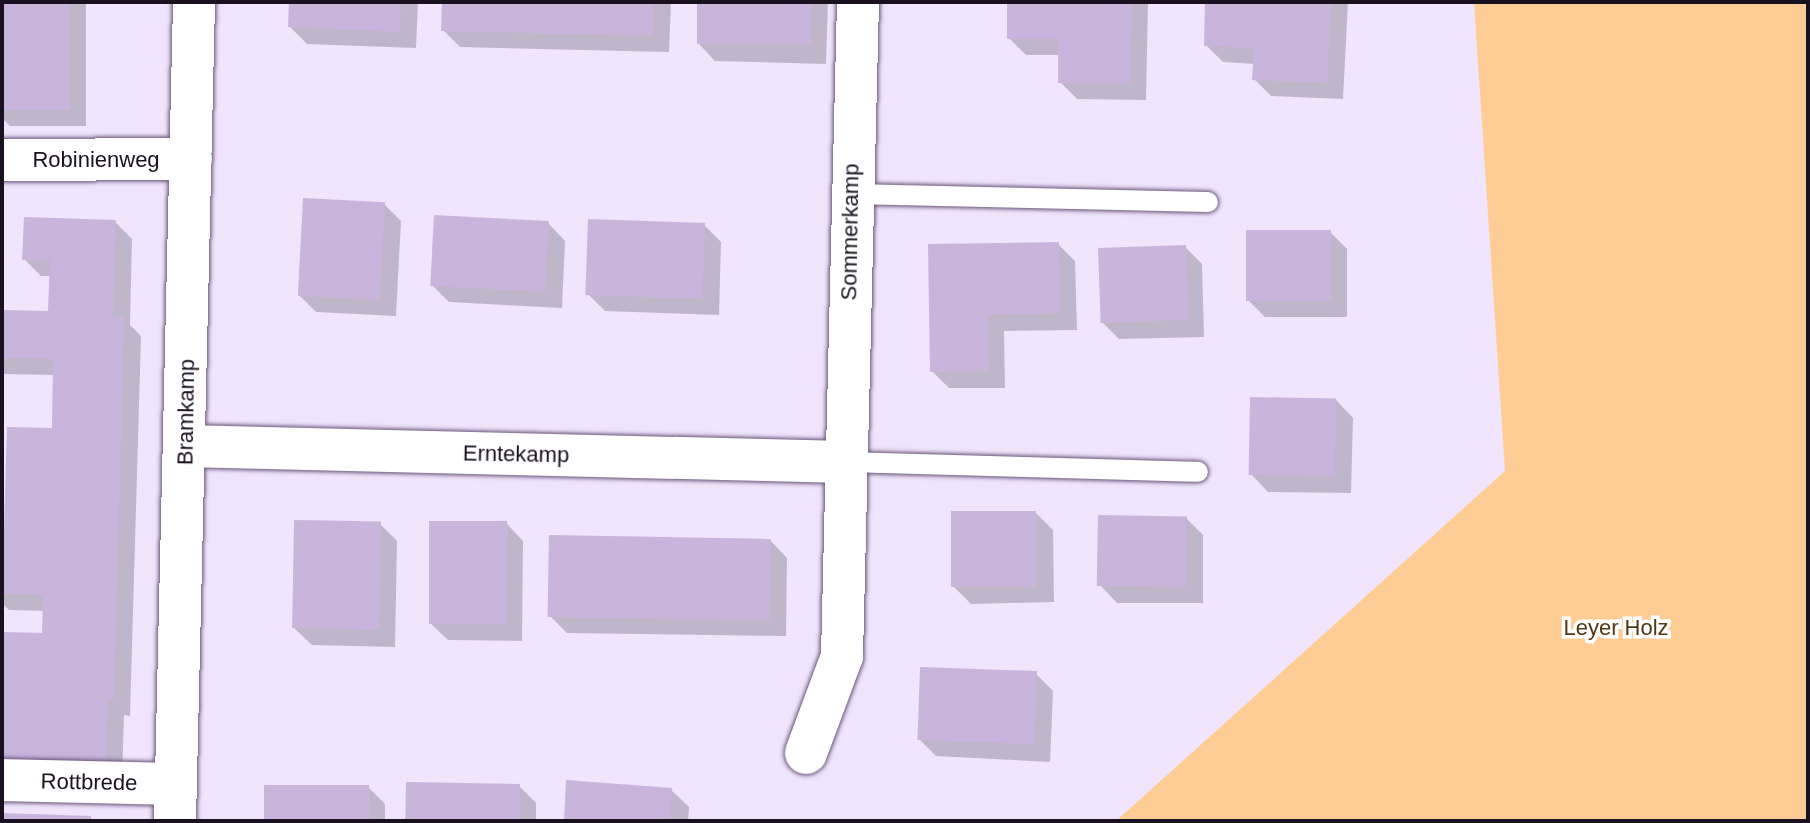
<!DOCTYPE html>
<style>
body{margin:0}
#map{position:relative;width:1810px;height:823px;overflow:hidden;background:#f1e4fd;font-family:Helvetica,sans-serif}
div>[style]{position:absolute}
.green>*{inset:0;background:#fecc95}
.shadow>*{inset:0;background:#0003}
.building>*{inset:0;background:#c9b4dc;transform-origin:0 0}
.roads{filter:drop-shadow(0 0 2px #6a577b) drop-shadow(0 0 2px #6a577b)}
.lane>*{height:20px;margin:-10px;padding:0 10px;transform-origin:10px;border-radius:10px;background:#fff}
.street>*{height:42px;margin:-21px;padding:0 21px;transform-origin:21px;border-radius:21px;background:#fff}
span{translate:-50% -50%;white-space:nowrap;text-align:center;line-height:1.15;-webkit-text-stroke:7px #fff;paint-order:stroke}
.street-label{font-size:22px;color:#19111f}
.park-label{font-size:22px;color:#533714}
.frame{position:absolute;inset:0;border:4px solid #19111f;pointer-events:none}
</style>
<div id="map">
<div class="green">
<i style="clip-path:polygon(1474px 2px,1808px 2px,1808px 821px,1116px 821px,1505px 471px)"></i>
</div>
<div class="shadow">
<i style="clip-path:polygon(2px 2px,86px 2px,86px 126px,10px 126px,2px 118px)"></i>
<i style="clip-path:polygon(291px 2px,418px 2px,416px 48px,307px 44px,290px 27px)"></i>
<i style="clip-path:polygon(444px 2px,671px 2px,669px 52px,460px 47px,443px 30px)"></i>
<i style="clip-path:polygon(699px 2px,828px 2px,826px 64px,715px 61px,698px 43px)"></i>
<i style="clip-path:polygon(1009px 2px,1148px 2px,1146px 100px,1077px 99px,1060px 82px,1060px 55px,1026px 55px,1009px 38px)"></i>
<i style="clip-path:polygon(1207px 2px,1348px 2px,1343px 99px,1271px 96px,1254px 79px,1255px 64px,1223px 62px,1206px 45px)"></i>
<i style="clip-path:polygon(384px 204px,401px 221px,396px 316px,316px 312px,299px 295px)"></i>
<i style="clip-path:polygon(115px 222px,132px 239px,130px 325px,141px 336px,130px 716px,124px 715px,122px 781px,2px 778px,2px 634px,44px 636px,45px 611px,9px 610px,2px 603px,2px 550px,53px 430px,55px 375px,2px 374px,2px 312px,50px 313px,52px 276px,41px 276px,24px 259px)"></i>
<i style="clip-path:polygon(548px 223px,565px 241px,562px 308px,449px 302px,432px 285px)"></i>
<i style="clip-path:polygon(704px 225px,721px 242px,719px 315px,605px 311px,588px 294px)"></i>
<i style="clip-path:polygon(1330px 232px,1347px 249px,1347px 317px,1265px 317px,1248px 300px)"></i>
<i style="clip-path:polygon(1058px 244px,1075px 261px,1077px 330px,1004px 331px,1005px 388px,949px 388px,932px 371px)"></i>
<i style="clip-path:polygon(1185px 247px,1202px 264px,1204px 337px,1119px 339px,1102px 322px)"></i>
<i style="clip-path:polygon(1336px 400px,1353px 418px,1351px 493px,1268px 492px,1251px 474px)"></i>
<i style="clip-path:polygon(1036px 513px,1053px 530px,1054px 602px,971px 604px,954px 587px)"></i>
<i style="clip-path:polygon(1186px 518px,1203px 535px,1203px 603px,1117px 603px,1100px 585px)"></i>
<i style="clip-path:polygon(506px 523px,523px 541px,522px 641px,448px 640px,430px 623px)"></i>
<i style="clip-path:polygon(380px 524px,397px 541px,395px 647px,312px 645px,294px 628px)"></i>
<i style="clip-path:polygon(770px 540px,787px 558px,786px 636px,567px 633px,550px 616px)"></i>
<i style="clip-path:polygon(1036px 674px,1053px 691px,1050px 762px,936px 756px,919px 739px)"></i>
<i style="clip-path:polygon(519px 786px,536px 803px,536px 821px,408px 821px)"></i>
<i style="clip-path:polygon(368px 787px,385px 804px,385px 821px,266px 821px)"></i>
<i style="clip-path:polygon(671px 790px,689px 807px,688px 821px,566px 821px)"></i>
</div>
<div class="building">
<i style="left:2px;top:2px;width:68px;height:108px"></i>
<i style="clip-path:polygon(289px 2px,401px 2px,400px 32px,288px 27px)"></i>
<i style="clip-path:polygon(442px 2px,654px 2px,653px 36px,441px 31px)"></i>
<i style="left:697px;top:2px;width:114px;height:42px"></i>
<i style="clip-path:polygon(1007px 2px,1132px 2px,1130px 84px,1058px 83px,1058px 39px,1007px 39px)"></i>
<i style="clip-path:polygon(1205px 2px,1331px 2px,1327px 83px,1252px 80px,1254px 48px,1204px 46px)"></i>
<i style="left:303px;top:198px;width:82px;height:98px;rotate:3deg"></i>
<i style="left:434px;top:215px;width:115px;height:71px;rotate:3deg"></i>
<i style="clip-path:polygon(24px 217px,116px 220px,113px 317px,124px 317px,114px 699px,108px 699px,106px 765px,2px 762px,2px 632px,42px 633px,43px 595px,2px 594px,7px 427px,52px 428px,53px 359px,2px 358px,2px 310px,48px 311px,50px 260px,22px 260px)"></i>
<i style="left:588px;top:219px;width:117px;height:76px;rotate:2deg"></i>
<i style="left:1246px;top:230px;width:85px;height:71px"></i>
<i style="clip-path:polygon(1059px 242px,1060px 313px,988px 315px,989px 371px,930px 372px,928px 244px)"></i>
<i style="left:1186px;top:245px;width:75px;height:88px;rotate:88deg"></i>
<i style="left:1250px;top:397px;width:86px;height:78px;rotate:1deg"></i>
<i style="left:951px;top:511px;width:85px;height:76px"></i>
<i style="left:1098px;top:515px;width:89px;height:71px;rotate:1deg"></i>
<i style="left:294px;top:520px;width:87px;height:108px;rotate:1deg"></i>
<i style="left:429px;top:521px;width:78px;height:103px"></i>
<i style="left:549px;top:535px;width:222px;height:82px;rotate:1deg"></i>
<i style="left:920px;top:667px;width:117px;height:73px;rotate:2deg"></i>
<i style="clip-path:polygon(566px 780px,672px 788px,670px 821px,564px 821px)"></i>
<i style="left:406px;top:782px;width:114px;height:39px;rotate:1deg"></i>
<i style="left:264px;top:785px;width:105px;height:36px"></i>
<i style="clip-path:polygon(2px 813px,91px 816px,91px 821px,2px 821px)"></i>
</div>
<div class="roads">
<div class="lane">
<i style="left:851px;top:194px;width:357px;rotate:1.3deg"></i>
<i style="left:846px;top:462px;width:352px;rotate:1.6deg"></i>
</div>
<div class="street">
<i style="left:2px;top:160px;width:189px;rotate:-0.3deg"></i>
<i style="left:185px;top:446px;width:661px;rotate:1.39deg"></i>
<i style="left:806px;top:753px;width:103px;rotate:-69.6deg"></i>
<i style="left:842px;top:656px;width:654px;rotate:-88.6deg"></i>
<i style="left:2px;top:780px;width:174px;rotate:1.3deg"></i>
<i style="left:175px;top:821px;width:819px;rotate:-88.67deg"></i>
</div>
</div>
<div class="street-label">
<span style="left:96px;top:160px">Robinienweg</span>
<span style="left:850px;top:232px;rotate:-89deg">Sommerkamp</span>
<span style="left:186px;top:412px;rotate:-89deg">Bramkamp</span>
<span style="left:516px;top:454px;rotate:1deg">Erntekamp</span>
<span style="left:89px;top:782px;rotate:1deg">Rottbrede</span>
</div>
<div class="park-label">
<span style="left:1616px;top:628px">Leyer Holz</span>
</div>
<div class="frame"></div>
</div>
